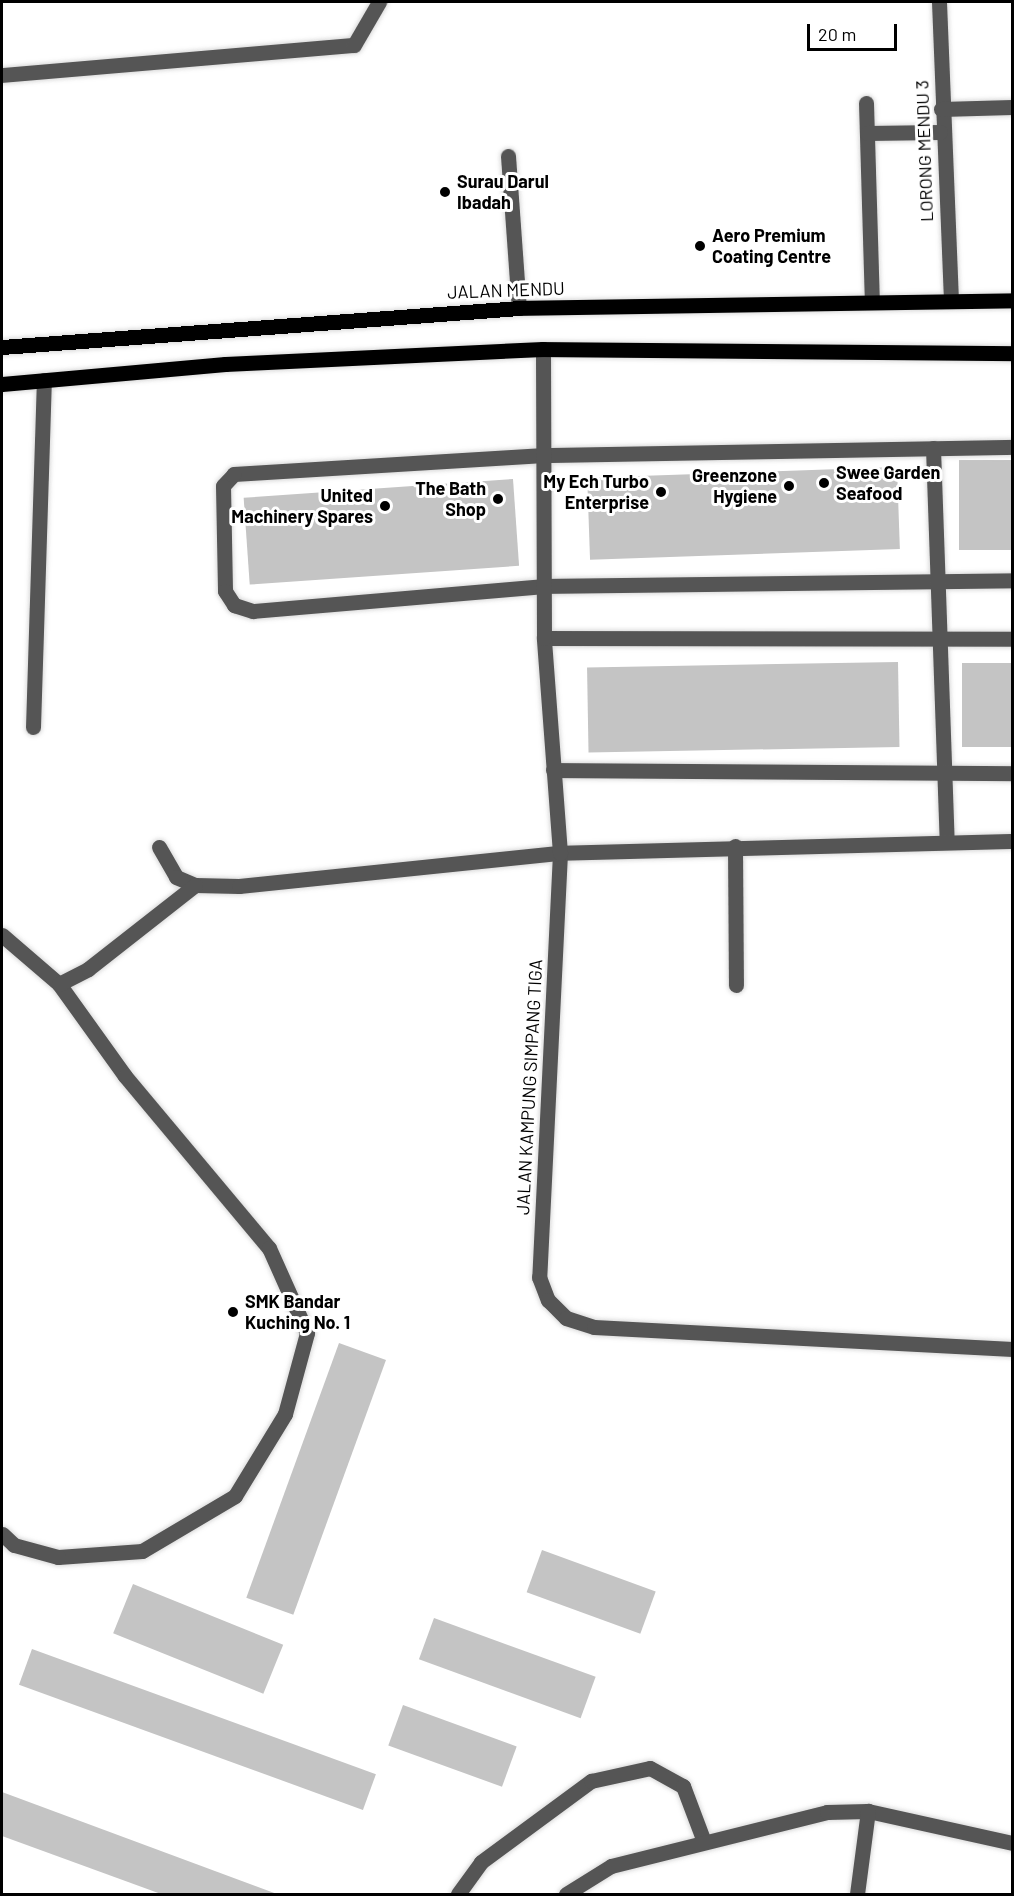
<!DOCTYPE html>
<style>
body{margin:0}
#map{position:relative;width:1014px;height:1896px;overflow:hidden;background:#fff;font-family:Barlow,sans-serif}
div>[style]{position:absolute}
.building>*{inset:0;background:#c4c4c4;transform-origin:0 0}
.roads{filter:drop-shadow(0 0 2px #dbdbdb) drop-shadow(0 0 2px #dbdbdb)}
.minor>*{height:15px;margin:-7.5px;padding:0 7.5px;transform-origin:7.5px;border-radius:7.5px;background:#555}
.major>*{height:15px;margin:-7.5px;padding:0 7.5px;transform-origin:7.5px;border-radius:7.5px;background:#000}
.dots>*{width:16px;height:16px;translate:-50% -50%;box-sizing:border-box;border:3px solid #fff;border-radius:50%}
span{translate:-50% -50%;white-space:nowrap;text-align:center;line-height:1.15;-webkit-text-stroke:6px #fff;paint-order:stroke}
.street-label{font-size:18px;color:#000}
.poi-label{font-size:18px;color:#000;font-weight:700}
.left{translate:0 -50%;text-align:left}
.right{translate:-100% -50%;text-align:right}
.frame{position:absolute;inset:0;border:3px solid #000;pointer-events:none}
.scale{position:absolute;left:807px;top:24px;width:90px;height:27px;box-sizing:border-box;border:3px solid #000;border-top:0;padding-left:8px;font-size:18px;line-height:21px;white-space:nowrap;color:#000;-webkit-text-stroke:4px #fff;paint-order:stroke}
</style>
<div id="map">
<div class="building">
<i style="left:959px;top:460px;width:53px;height:90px"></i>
<i style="left:897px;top:467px;width:82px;height:310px;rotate:88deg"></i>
<i style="left:513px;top:479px;width:87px;height:270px;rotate:86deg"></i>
<i style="left:898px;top:662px;width:85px;height:311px;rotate:89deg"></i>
<i style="left:962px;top:663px;width:50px;height:84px"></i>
<i style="left:339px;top:1343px;width:50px;height:271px;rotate:20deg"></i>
<i style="left:542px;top:1550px;width:121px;height:45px;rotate:20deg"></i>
<i style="left:133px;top:1584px;width:162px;height:53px;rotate:22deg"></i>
<i style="left:434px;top:1618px;width:172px;height:44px;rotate:20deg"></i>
<i style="left:32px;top:1649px;width:366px;height:38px;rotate:20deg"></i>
<i style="left:403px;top:1705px;width:121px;height:43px;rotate:20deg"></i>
<i style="clip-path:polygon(2px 1792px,277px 1894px,161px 1894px,2px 1836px)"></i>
</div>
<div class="roads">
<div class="minor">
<i style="left:939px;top:2px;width:297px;rotate:87.7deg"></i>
<i style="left:2px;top:75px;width:353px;rotate:-4.9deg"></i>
<i style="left:354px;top:45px;width:50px;rotate:-59.8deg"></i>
<i style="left:866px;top:103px;width:197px;rotate:88.3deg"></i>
<i style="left:941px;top:109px;width:71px;rotate:-1.6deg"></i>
<i style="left:867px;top:133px;width:73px;rotate:-0.8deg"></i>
<i style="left:508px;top:156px;width:152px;rotate:85.9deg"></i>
<i style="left:1012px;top:447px;width:468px;rotate:179deg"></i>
<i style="left:544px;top:455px;width:311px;rotate:176.5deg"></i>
<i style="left:234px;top:474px;width:16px;rotate:133deg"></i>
<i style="left:223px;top:486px;width:105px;rotate:88.9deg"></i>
<i style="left:225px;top:591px;width:17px;rotate:57deg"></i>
<i style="left:234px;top:605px;width:20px;rotate:18deg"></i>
<i style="left:253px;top:611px;width:294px;rotate:-4.9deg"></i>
<i style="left:546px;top:586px;width:466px;rotate:-0.7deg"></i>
<i style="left:933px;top:448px;width:392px;rotate:88deg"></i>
<i style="left:544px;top:638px;width:468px;rotate:0.1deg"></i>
<i style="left:33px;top:727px;width:347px;rotate:-88.2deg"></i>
<i style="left:553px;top:770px;width:459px;rotate:0.4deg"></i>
<i style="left:1012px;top:841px;width:452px;rotate:178.5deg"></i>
<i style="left:560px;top:853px;width:425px;rotate:92.8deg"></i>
<i style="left:539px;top:1277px;width:25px;rotate:69deg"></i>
<i style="left:548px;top:1300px;width:25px;rotate:45deg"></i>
<i style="left:566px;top:1318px;width:29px;rotate:18deg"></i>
<i style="left:594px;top:1327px;width:419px;rotate:3deg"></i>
<i style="left:735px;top:846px;width:139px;rotate:89.6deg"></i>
<i style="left:159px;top:847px;width:34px;rotate:60deg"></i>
<i style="left:176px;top:877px;width:21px;rotate:23deg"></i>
<i style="left:195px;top:885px;width:44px;rotate:1.3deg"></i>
<i style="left:239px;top:886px;width:323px;rotate:-5.9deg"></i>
<i style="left:560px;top:853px;width:216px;rotate:-94.3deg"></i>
<i style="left:544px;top:638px;width:289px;rotate:-90.2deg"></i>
<i style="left:2px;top:935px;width:75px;rotate:40.7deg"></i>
<i style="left:59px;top:984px;width:113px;rotate:54.3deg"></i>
<i style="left:125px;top:1076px;width:224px;rotate:50.1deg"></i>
<i style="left:269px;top:1248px;width:93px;rotate:65.9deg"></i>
<i style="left:307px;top:1333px;width:84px;rotate:105.2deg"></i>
<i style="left:285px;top:1414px;width:96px;rotate:121.4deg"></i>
<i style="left:235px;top:1496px;width:108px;rotate:149.4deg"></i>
<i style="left:142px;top:1551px;width:84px;rotate:175.9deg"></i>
<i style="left:58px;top:1557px;width:46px;rotate:-164.7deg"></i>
<i style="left:14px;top:1545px;width:16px;rotate:-137deg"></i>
<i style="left:59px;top:984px;width:33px;rotate:-27deg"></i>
<i style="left:88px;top:969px;width:136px;rotate:-38.1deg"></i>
<i style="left:458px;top:1894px;width:39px;rotate:-54deg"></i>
<i style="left:481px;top:1862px;width:137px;rotate:-36.4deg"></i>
<i style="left:591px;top:1781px;width:60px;rotate:-12.4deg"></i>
<i style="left:650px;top:1768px;width:38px;rotate:29deg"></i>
<i style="left:683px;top:1786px;width:57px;rotate:69.3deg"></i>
<i style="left:566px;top:1894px;width:53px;rotate:-31.9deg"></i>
<i style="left:611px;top:1866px;width:223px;rotate:-14deg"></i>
<i style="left:827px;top:1812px;width:41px;rotate:-1.4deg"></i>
<i style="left:868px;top:1811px;width:148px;rotate:12.5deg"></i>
<i style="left:857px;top:1894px;width:84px;rotate:-82.5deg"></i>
</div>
<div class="major">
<i style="left:2px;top:347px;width:518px;rotate:-4.31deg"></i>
<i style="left:519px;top:308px;width:493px;rotate:-0.9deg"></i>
<i style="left:2px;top:384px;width:224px;rotate:-5.1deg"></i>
<i style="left:225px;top:364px;width:318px;rotate:-2.7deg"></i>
<i style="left:543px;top:349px;width:469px;rotate:0.5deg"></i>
</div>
</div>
<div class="dots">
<i style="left:445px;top:192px;background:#000"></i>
<i style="left:700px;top:246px;background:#000"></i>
<i style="left:824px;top:483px;background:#000"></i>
<i style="left:789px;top:486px;background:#000"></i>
<i style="left:661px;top:492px;background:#000"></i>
<i style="left:498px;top:499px;background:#000"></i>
<i style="left:385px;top:506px;background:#000"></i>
<i style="left:233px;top:1312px;background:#000"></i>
</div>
<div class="street-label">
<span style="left:924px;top:151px;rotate:-92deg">LORONG MENDU 3</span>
<span style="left:506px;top:290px;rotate:-2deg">JALAN MENDU</span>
<span style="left:529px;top:1087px;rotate:-87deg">JALAN KAMPUNG SIMPANG TIGA</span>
</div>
<div class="poi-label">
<span class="left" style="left:457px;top:192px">Surau Darul<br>Ibadah</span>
<span class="left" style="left:712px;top:246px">Aero Premium<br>Coating Centre</span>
<span class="left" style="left:836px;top:483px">Swee Garden<br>Seafood</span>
<span class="right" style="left:777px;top:486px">Greenzone<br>Hygiene</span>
<span class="right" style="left:649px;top:492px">My Ech Turbo<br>Enterprise</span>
<span class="right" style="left:486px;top:499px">The Bath<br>Shop</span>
<span class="right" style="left:373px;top:506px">United<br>Machinery Spares</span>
<span class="left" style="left:245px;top:1312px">SMK Bandar<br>Kuching No. 1</span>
</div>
<div class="frame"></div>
<div class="scale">20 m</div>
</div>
